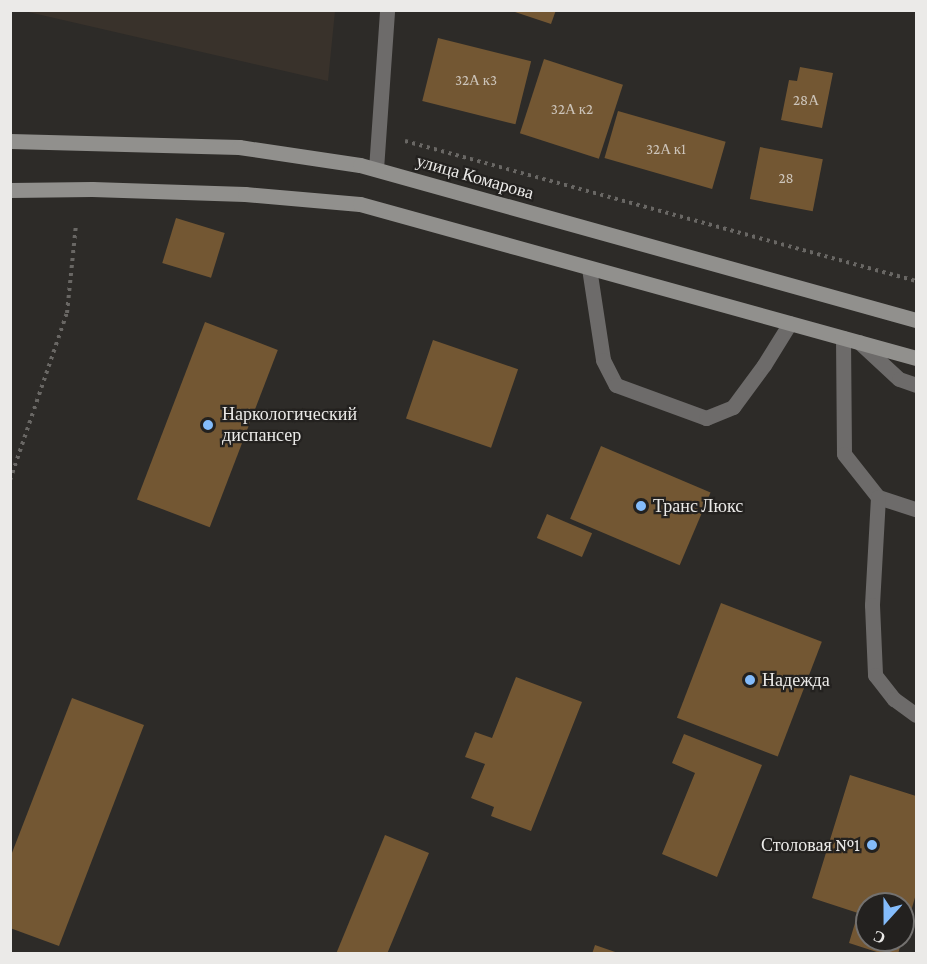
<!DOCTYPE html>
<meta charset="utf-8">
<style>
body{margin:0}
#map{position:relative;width:927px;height:964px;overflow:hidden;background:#2d2b28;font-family:"Crimson Pro",serif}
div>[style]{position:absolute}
.built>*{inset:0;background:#39322b}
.building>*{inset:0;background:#735733;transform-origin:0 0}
.path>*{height:4px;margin-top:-2px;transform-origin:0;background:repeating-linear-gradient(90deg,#696764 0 3px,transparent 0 7.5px)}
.lane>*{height:15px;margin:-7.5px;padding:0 7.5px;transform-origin:7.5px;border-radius:7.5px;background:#6d6b6a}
.street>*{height:15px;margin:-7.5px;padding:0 7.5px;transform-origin:7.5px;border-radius:7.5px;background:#6d6b6a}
.secondary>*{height:15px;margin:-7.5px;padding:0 7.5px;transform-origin:7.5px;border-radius:7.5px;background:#91908d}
.dots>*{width:16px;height:16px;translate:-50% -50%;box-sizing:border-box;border:3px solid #23211f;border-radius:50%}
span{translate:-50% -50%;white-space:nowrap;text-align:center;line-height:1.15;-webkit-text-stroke:4.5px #23211f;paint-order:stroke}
.number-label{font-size:15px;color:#cdc5bb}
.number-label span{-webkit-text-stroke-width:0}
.street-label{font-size:18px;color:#ebeae8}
.poi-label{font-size:18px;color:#ebeae8}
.left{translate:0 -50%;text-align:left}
.right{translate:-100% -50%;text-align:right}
.frame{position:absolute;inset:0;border:12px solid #ebeae8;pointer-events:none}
.north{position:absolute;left:855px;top:892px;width:60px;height:60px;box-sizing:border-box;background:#23211f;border:2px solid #73716f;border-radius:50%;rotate:201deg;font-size:16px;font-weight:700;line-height:24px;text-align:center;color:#ebeae8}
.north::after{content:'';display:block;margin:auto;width:21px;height:27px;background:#84bcfb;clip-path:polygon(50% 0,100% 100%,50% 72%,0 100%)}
</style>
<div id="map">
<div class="built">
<i style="clip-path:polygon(24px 11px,335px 11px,328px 81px)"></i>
</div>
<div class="building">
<i style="clip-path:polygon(509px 10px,556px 10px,551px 24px)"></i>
<i style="left:438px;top:38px;width:96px;height:65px;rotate:14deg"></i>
<i style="left:544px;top:59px;width:83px;height:78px;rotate:18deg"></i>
<i style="clip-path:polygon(800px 67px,833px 73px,822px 128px,781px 120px,789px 80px,797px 81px)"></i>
<i style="left:618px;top:111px;width:112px;height:49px;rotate:16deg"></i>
<i style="left:760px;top:147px;width:64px;height:53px;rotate:11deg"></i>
<i style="left:176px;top:218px;width:51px;height:47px;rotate:17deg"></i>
<i style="left:205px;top:322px;width:78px;height:190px;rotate:21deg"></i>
<i style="left:433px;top:340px;width:90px;height:83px;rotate:19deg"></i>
<i style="left:601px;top:446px;width:119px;height:79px;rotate:23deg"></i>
<i style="left:547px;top:514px;width:49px;height:26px;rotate:23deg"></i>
<i style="left:721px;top:603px;width:108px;height:123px;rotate:21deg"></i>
<i style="clip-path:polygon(516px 677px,582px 702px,531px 831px,491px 816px,494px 807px,471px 798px,485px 764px,465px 757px,475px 732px,492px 738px)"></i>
<i style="clip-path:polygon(72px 698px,144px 725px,59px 946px,10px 928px,10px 858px)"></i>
<i style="clip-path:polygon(684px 734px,762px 765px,717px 877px,662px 854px,695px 773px,672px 763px)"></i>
<i style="clip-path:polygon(850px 775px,916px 796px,916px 894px,904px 935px,903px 904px,867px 904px,867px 940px,902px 940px,898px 954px,883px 954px,849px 943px,858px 913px,812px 898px)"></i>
<i style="clip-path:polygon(385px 835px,429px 853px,387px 954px,336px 954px)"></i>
<i style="clip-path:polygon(595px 945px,618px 953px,618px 954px,592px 954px)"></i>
</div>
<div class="path">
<i style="left:405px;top:141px;width:530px;rotate:15.32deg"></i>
<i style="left:10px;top:480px;width:176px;rotate:-71.2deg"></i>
<i style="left:67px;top:313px;width:89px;rotate:-84.2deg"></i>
</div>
<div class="lane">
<i style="left:589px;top:268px;width:93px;rotate:81.3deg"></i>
<i style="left:603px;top:360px;width:28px;rotate:63deg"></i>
<i style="left:616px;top:385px;width:96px;rotate:20.1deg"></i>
<i style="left:706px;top:418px;width:29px;rotate:-22deg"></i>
<i style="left:733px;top:407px;width:52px;rotate:-53.6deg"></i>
<i style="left:764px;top:365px;width:49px;rotate:-58.2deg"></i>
<i style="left:843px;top:338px;width:116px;rotate:89.5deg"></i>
<i style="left:844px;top:454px;width:55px;rotate:51.7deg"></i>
<i style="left:878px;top:497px;width:40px;rotate:18deg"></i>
<i style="left:859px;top:342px;width:54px;rotate:42.8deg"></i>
<i style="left:899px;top:379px;width:18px;rotate:19deg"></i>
<i style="left:878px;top:497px;width:108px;rotate:93.2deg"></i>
<i style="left:872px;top:605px;width:70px;rotate:87.5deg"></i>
<i style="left:875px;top:675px;width:31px;rotate:52deg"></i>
<i style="left:894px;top:699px;width:27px;rotate:36deg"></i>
</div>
<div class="street">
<i style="left:376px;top:169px;width:159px;rotate:-86deg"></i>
</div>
<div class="secondary">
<i style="left:10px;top:141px;width:229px;rotate:1.5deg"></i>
<i style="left:239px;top:147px;width:122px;rotate:8.5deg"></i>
<i style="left:360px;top:165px;width:577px;rotate:15.58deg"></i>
<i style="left:10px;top:190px;width:82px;rotate:-0.7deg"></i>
<i style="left:92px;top:189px;width:153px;rotate:1.9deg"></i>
<i style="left:245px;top:194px;width:115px;rotate:5deg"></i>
<i style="left:360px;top:204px;width:577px;rotate:15.48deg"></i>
</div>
<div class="dots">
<i style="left:208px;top:425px;background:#84bcfb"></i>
<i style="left:641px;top:506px;background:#84bcfb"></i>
<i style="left:750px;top:680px;background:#84bcfb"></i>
<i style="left:872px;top:845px;background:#84bcfb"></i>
</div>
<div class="number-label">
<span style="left:476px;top:81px">32А к3</span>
<span style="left:806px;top:101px">28А</span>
<span style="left:572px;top:110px">32А к2</span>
<span style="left:666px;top:150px">32А к1</span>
<span style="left:786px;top:179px">28</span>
</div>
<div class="street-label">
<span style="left:475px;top:177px;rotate:16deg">улица Комарова</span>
</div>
<div class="poi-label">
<span class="left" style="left:222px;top:425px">Наркологический<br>диспансер</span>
<span class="left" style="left:653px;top:506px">Транс Люкс</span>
<span class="left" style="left:762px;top:680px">Надежда</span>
<span class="right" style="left:860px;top:845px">Столовая №1</span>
</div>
<div class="frame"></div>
<div class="north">С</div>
</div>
